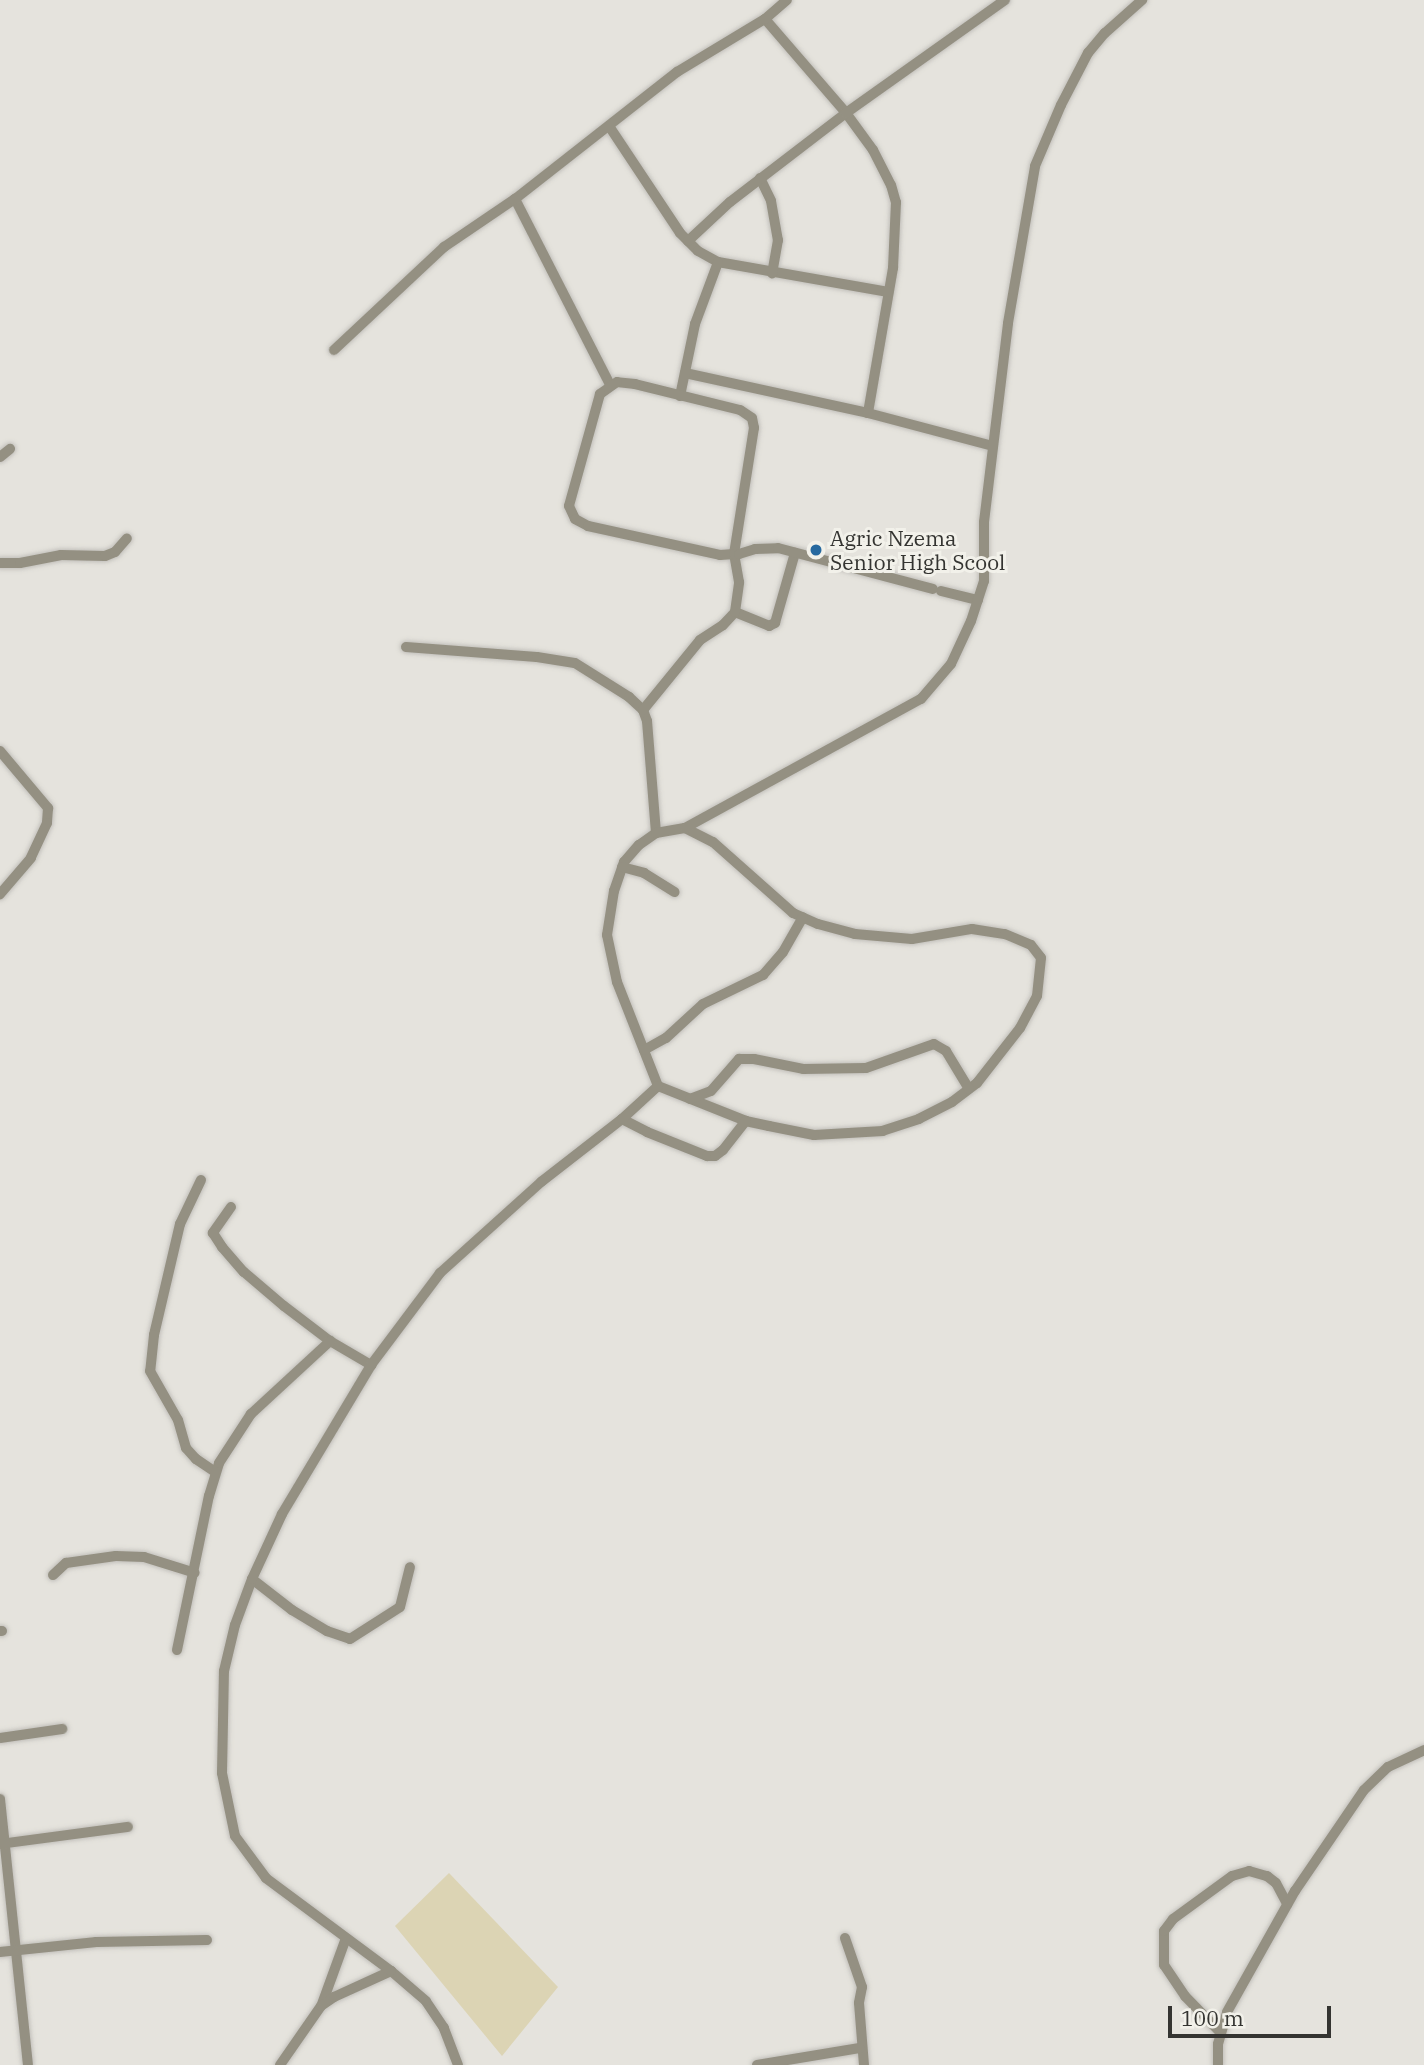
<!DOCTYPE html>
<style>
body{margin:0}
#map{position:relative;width:1424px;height:2065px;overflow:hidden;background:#e5e3dd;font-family:"IBM Plex Serif",serif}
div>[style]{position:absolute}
.green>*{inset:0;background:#dcd4b4}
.roads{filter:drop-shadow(0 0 2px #c2c0bb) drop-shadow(0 0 2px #c2c0bb)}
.minor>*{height:10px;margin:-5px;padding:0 5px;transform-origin:5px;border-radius:5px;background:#949082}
.dots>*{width:19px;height:19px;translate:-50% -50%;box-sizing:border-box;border:4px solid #f2f1ea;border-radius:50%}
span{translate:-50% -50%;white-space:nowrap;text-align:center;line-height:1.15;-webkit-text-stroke:6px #f2f1ea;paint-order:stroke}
.poi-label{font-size:21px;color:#343431}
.left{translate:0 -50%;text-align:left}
.scale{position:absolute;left:1168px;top:2006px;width:163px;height:32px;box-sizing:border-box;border:4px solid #343431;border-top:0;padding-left:9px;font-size:21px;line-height:24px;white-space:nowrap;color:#343431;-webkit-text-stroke:5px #f2f1ea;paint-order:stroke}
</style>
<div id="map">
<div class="green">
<i style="clip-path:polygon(449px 1873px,558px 1987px,502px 2056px,395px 1926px)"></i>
</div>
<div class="roads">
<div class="minor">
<i style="left:765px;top:19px;width:124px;rotate:49.2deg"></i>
<i style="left:846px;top:113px;width:46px;rotate:53.9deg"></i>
<i style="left:873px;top:150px;width:39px;rotate:63deg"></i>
<i style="left:891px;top:185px;width:18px;rotate:74deg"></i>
<i style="left:896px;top:202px;width:66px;rotate:92.6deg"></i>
<i style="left:893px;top:268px;width:147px;rotate:99.8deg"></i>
<i style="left:609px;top:126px;width:128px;rotate:56.4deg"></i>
<i style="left:680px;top:233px;width:25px;rotate:45deg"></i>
<i style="left:698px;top:251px;width:23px;rotate:29deg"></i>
<i style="left:718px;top:262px;width:173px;rotate:10deg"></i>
<i style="left:760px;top:178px;width:25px;rotate:64deg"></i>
<i style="left:771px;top:201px;width:40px;rotate:80deg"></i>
<i style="left:778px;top:240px;width:34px;rotate:100deg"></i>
<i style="left:515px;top:199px;width:209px;rotate:62.9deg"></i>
<i style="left:688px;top:241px;width:57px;rotate:-42.9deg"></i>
<i style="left:730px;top:202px;width:146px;rotate:-37.5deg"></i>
<i style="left:846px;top:113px;width:195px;rotate:-35.4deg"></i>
<i style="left:334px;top:350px;width:151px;rotate:-43.1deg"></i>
<i style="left:444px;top:247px;width:86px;rotate:-34.1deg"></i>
<i style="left:515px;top:199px;width:206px;rotate:-38.1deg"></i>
<i style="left:677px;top:72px;width:103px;rotate:-31.1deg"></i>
<i style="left:765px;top:19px;width:29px;rotate:-41deg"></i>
<i style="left:685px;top:373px;width:187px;rotate:12.3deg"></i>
<i style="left:868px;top:413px;width:129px;rotate:14.8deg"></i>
<i style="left:680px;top:396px;width:74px;rotate:-78.2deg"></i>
<i style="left:695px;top:324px;width:66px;rotate:-69.6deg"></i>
<i style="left:0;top:457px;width:13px;rotate:-39deg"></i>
<i style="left:0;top:563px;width:20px"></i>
<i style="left:20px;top:563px;width:42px;rotate:-11deg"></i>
<i style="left:61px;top:555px;width:44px;rotate:1.3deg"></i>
<i style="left:105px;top:556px;width:11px;rotate:-22deg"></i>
<i style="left:115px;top:552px;width:18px;rotate:-49deg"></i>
<i style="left:941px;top:591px;width:38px;rotate:14deg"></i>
<i style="left:735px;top:612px;width:37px;rotate:22deg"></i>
<i style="left:769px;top:626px;width:7px;rotate:-27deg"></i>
<i style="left:775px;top:623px;width:73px;rotate:-74.1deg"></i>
<i style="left:406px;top:647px;width:131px;rotate:4.4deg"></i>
<i style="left:537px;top:657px;width:38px;rotate:9deg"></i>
<i style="left:575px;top:663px;width:64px;rotate:32.2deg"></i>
<i style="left:629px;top:697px;width:19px;rotate:43deg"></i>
<i style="left:643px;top:710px;width:12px;rotate:70deg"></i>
<i style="left:647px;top:721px;width:112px;rotate:85.4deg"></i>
<i style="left:643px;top:710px;width:90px;rotate:-50.8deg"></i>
<i style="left:700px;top:640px;width:27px;rotate:-33deg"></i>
<i style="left:723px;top:625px;width:18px;rotate:-47deg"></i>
<i style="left:735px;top:612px;width:30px;rotate:-82deg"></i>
<i style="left:739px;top:582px;width:28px;rotate:-100deg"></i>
<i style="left:734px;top:554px;width:128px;rotate:-81deg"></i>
<i style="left:754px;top:428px;width:10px;rotate:-101deg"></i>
<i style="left:752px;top:418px;width:14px;rotate:-146deg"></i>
<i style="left:740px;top:410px;width:108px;rotate:-166.1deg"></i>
<i style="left:635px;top:384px;width:18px;rotate:-174deg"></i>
<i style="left:617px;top:382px;width:21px;rotate:145deg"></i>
<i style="left:600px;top:394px;width:116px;rotate:105.5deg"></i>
<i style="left:569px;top:506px;width:14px;rotate:65deg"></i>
<i style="left:575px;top:519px;width:15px;rotate:28deg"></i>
<i style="left:588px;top:526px;width:135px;rotate:12.4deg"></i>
<i style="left:720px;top:555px;width:14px;rotate:-4deg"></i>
<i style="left:734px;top:554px;width:5px"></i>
<i style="left:739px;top:554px;width:17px;rotate:-17deg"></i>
<i style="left:755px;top:549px;width:23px;rotate:-2deg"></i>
<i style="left:778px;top:548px;width:160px;rotate:14.8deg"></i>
<i style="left:0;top:751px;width:75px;rotate:49.9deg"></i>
<i style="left:48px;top:808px;width:15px;rotate:94deg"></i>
<i style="left:47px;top:823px;width:38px;rotate:115deg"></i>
<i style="left:31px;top:858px;width:48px;rotate:130.7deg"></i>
<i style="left:685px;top:828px;width:31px;rotate:27deg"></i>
<i style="left:713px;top:842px;width:107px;rotate:41.6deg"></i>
<i style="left:793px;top:913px;width:27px;rotate:24deg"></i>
<i style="left:818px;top:924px;width:38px;rotate:15deg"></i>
<i style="left:855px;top:934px;width:57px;rotate:5deg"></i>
<i style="left:912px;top:939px;width:61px;rotate:-9.5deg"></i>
<i style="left:972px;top:929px;width:33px;rotate:9deg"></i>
<i style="left:1005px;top:934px;width:28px;rotate:23deg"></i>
<i style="left:1031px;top:945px;width:16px;rotate:52deg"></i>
<i style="left:1041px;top:958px;width:38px;rotate:96deg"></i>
<i style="left:1037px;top:996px;width:36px;rotate:118deg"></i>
<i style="left:1020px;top:1028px;width:70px;rotate:128deg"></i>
<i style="left:977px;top:1083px;width:31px;rotate:143deg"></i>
<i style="left:952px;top:1102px;width:37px;rotate:153deg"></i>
<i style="left:919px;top:1119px;width:38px;rotate:162deg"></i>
<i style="left:883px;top:1131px;width:69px;rotate:176.7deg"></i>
<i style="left:814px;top:1135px;width:46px;rotate:-168.7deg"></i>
<i style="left:769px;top:1126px;width:24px;rotate:-168deg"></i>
<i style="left:746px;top:1121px;width:95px;rotate:-158.3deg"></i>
<i style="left:658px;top:1086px;width:112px;rotate:-111.5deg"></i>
<i style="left:617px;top:982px;width:48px;rotate:-102deg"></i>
<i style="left:607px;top:935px;width:45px;rotate:-81deg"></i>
<i style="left:614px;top:891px;width:31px;rotate:-71deg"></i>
<i style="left:624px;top:862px;width:23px;rotate:-49deg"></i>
<i style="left:639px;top:845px;width:21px;rotate:-35deg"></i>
<i style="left:656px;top:833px;width:29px;rotate:-10deg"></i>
<i style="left:685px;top:828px;width:269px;rotate:-28.7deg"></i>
<i style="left:921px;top:699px;width:46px;rotate:-49.4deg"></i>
<i style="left:951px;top:664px;width:47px;rotate:-65.1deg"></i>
<i style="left:971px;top:621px;width:42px;rotate:-72deg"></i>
<i style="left:984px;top:581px;width:59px;rotate:-90deg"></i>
<i style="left:984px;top:522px;width:200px;rotate:-83.1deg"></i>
<i style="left:1008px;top:323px;width:159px;rotate:-80.2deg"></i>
<i style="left:1035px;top:166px;width:66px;rotate:-66.9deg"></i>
<i style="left:1061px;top:105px;width:59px;rotate:-62.6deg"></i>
<i style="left:1088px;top:53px;width:26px;rotate:-50deg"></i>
<i style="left:1105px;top:33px;width:50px;rotate:-41.7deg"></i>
<i style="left:622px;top:867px;width:23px;rotate:15deg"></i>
<i style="left:644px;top:873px;width:36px;rotate:32deg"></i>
<i style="left:644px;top:1050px;width:25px;rotate:-29deg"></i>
<i style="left:666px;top:1038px;width:50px;rotate:-42.6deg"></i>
<i style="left:703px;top:1004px;width:67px;rotate:-25.8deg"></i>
<i style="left:763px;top:975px;width:30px;rotate:-49deg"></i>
<i style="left:783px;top:952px;width:40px;rotate:-60.3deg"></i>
<i style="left:690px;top:1099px;width:22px;rotate:-21deg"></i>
<i style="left:711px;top:1091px;width:43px;rotate:-48.8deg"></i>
<i style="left:739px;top:1059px;width:15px"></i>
<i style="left:754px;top:1059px;width:50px;rotate:11.5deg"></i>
<i style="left:803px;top:1069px;width:63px;rotate:-0.9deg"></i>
<i style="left:866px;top:1068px;width:72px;rotate:-19.4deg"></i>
<i style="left:934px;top:1044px;width:14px;rotate:30deg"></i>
<i style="left:946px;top:1051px;width:44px;rotate:58.8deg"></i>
<i style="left:622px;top:1119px;width:28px;rotate:27deg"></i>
<i style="left:647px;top:1132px;width:65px;rotate:21.8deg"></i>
<i style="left:707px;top:1156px;width:8px"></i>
<i style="left:715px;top:1156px;width:10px;rotate:-37deg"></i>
<i style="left:723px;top:1150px;width:37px;rotate:-52deg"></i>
<i style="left:201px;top:1180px;width:49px;rotate:115.5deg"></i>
<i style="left:180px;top:1224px;width:114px;rotate:103.2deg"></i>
<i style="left:154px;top:1335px;width:36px;rotate:96deg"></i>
<i style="left:150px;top:1371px;width:56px;rotate:60.3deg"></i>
<i style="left:178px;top:1420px;width:29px;rotate:74deg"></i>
<i style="left:186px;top:1448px;width:15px;rotate:48deg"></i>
<i style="left:196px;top:1459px;width:23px;rotate:34deg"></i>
<i style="left:231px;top:1207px;width:32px;rotate:125deg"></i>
<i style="left:213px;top:1233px;width:17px;rotate:57deg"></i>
<i style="left:222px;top:1247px;width:33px;rotate:49deg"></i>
<i style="left:244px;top:1272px;width:52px;rotate:40.4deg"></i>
<i style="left:284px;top:1306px;width:58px;rotate:37.3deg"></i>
<i style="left:330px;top:1341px;width:48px;rotate:30.3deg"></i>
<i style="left:53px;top:1575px;width:18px;rotate:-43deg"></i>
<i style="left:66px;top:1563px;width:50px;rotate:-8deg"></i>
<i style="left:116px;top:1556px;width:28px;rotate:2deg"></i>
<i style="left:144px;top:1557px;width:53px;rotate:17.4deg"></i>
<i style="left:252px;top:1579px;width:51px;rotate:37.8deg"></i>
<i style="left:292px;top:1610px;width:41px;rotate:31deg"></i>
<i style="left:327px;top:1631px;width:24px;rotate:19deg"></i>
<i style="left:350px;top:1639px;width:59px;rotate:-32.6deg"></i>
<i style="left:400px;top:1607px;width:41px;rotate:-76deg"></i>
<i style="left:0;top:1631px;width:2px"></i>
<i style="left:177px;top:1650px;width:157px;rotate:-78.3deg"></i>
<i style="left:209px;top:1496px;width:34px;rotate:-73deg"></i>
<i style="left:219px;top:1463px;width:59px;rotate:-56.9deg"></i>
<i style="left:251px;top:1414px;width:108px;rotate:-42.7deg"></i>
<i style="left:0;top:1738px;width:63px;rotate:-8.3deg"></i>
<i style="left:0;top:1799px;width:267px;rotate:84deg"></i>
<i style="left:0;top:1844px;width:129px;rotate:-7.6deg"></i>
<i style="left:845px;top:1938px;width:52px;rotate:70.9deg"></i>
<i style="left:862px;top:1987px;width:16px;rotate:101deg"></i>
<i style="left:859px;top:2003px;width:62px;rotate:85.4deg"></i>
<i style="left:0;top:1952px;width:97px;rotate:-5.9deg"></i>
<i style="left:96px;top:1942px;width:111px;rotate:-1deg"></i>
<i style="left:322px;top:2004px;width:70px;rotate:-70deg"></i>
<i style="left:1220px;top:2032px;width:50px;rotate:-134.2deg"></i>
<i style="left:1185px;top:1996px;width:37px;rotate:-124deg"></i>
<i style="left:1164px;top:1965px;width:34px;rotate:-90deg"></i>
<i style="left:1164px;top:1931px;width:15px;rotate:-53deg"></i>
<i style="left:1173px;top:1919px;width:73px;rotate:-36.1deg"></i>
<i style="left:1232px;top:1876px;width:18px;rotate:-16deg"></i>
<i style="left:1249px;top:1871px;width:19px;rotate:16deg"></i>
<i style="left:1267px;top:1876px;width:11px;rotate:38deg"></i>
<i style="left:1276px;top:1883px;width:24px;rotate:62deg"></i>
<i style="left:280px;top:2065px;width:72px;rotate:-55.2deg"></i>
<i style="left:321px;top:2006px;width:16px;rotate:-35deg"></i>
<i style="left:334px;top:1997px;width:63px;rotate:-24.5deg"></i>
<i style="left:458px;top:2065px;width:40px;rotate:-111deg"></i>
<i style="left:444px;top:2028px;width:32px;rotate:-124deg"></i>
<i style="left:426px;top:2001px;width:46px;rotate:-139.4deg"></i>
<i style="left:391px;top:1971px;width:156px;rotate:-143.4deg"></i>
<i style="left:266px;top:1878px;width:52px;rotate:-126.4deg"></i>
<i style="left:235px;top:1836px;width:64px;rotate:-101.7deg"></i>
<i style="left:222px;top:1773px;width:102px;rotate:-88.9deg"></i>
<i style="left:224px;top:1671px;width:47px;rotate:-76.6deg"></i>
<i style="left:235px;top:1625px;width:49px;rotate:-69.7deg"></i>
<i style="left:252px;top:1579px;width:72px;rotate:-65.2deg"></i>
<i style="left:282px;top:1514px;width:174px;rotate:-59.1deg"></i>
<i style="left:371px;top:1365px;width:115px;rotate:-53.1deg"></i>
<i style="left:440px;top:1273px;width:136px;rotate:-42deg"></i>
<i style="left:541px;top:1182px;width:103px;rotate:-37.9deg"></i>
<i style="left:622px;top:1119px;width:49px;rotate:-42.5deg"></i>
<i style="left:757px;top:2065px;width:104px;rotate:-9.4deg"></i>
<i style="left:1218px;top:2065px;width:21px;rotate:-90deg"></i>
<i style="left:1218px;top:2044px;width:33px;rotate:-74deg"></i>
<i style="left:1227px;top:2012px;width:139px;rotate:-60.7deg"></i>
<i style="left:1295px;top:1891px;width:122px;rotate:-55.7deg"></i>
<i style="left:1364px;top:1790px;width:33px;rotate:-44deg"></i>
<i style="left:1388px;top:1767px;width:40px;rotate:-25deg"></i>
</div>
</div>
<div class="dots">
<i style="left:816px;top:550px;background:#27699f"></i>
</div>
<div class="poi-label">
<span class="left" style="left:830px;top:550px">Agric Nzema<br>Senior High Scool</span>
</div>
<div class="scale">100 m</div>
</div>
